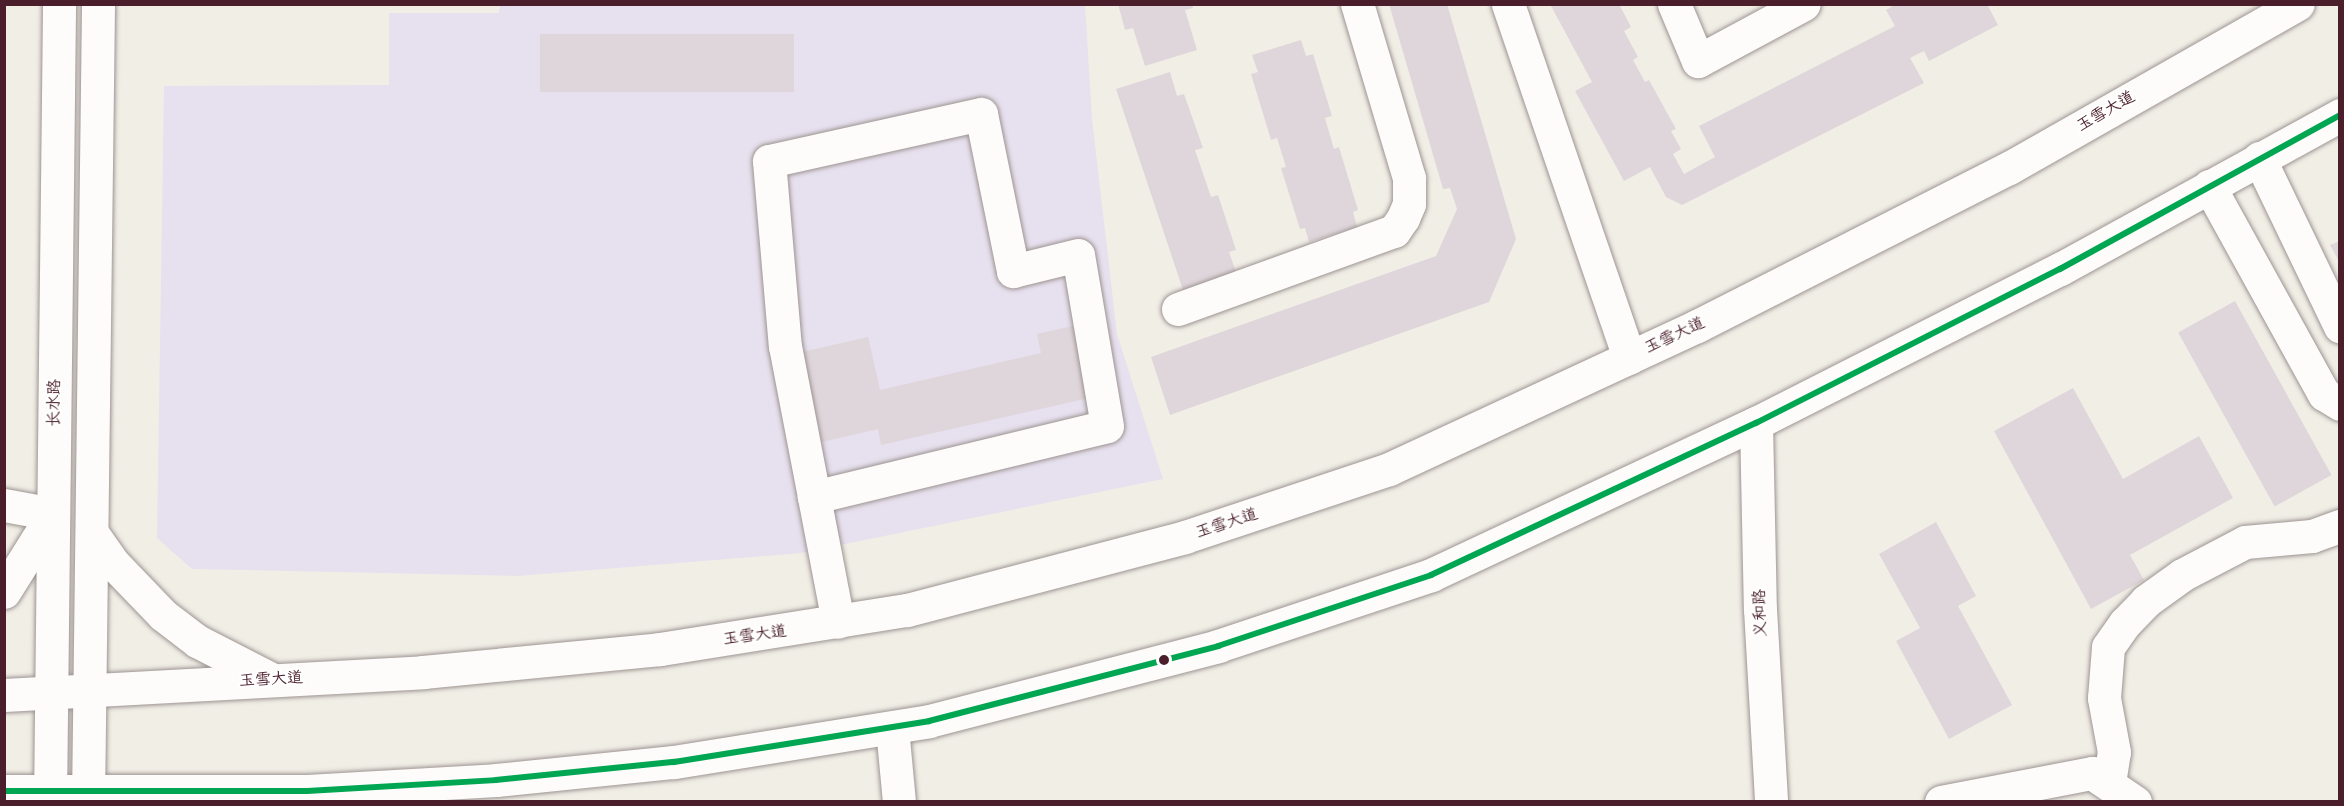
<!DOCTYPE html>
<meta charset="utf-8">
<style>
body{margin:0}
#map{position:relative;width:2344px;height:806px;overflow:hidden;background:#f1eee6;font-family:Kalam,"LXGW WenKai TC",sans-serif}
div>[style]{position:absolute}
.built>*{inset:0;background:#e7e0ee}
.building>*{inset:0;background:#dfd6db;transform-origin:0 0}
.roads{filter:drop-shadow(0 0 2px #9d9492) drop-shadow(0 0 2px #9d9492)}
.minor>*{height:33px;margin:-16.5px;padding:0 16.5px;transform-origin:16.5px;border-radius:16.5px;background:#fdfcfb}
.major>*{height:33px;margin:-16.5px;padding:0 16.5px;transform-origin:16.5px;border-radius:16.5px;background:#fdfcfb}
.highway>*{height:33px;margin:-16.5px;padding:0 16.5px;transform-origin:16.5px;border-radius:16.5px;background:#fdfcfb}
.bus-1>*{height:6px;margin:-3px;padding:0 3px;transform-origin:3px;border-radius:3px;background:#00a651}
.dots>*{width:16px;height:16px;translate:-50% -50%;box-sizing:border-box;border:3px solid #fff;border-radius:50%}
span{translate:-50% -50%;white-space:nowrap;text-align:center;line-height:1.15;-webkit-text-stroke:4.5px #fff;paint-order:stroke}
.street-label{font-size:16px;color:#4a1f2b}
.frame{position:absolute;inset:0;border:6px solid #4a1f2b;pointer-events:none}
</style>
<div id="map">
<div class="built">
<i style="clip-path:polygon(500px 4px,1085px 5px,1092px 119px,1117px 334px,1163px 479px,801px 553px,518px 576px,192px 569px,157px 538px,164px 86px,389px 85px,389px 13px,499px 13px)"></i>
</div>
<div class="building">
<i style="clip-path:polygon(1118px 4px,1192px 4px,1193px 8px,1185px 10px,1197px 50px,1145px 66px,1133px 28px,1125px 30px)"></i>
<i style="clip-path:polygon(1389px 4px,1447px 4px,1516px 239px,1489px 302px,1170px 415px,1151px 357px,1436px 256px,1457px 209px,1450px 188px,1443px 189px)"></i>
<i style="clip-path:polygon(1550px 4px,1619px 4px,1631px 27px,1624px 31px,1638px 57px,1633px 60px,1645px 82px,1649px 80px,1676px 129px,1671px 131px,1681px 149px,1673px 154px,1684px 174px,1715px 157px,1699px 126px,1895px 26px,1886px 10px,1896px 4px,1992px 4px,1988px 6px,1998px 25px,1929px 61px,1924px 51px,1910px 58px,1924px 83px,1682px 205px,1666px 197px,1650px 167px,1624px 181px,1575px 91px,1592px 82px)"></i>
<i style="left:794px;top:34px;width:58px;height:254px;rotate:90deg"></i>
<i style="clip-path:polygon(1301px 40px,1306px 56px,1313px 54px,1332px 116px,1325px 118px,1334px 149px,1339px 147px,1358px 210px,1353px 212px,1357px 227px,1309px 242px,1305px 228px,1300px 229px,1281px 168px,1286px 167px,1277px 138px,1271px 140px,1251px 74px,1258px 72px,1252px 55px)"></i>
<i style="clip-path:polygon(1170px 72px,1177px 96px,1184px 94px,1203px 148px,1195px 150px,1211px 197px,1218px 195px,1236px 250px,1229px 252px,1236px 272px,1183px 290px,1116px 89px)"></i>
<i style="clip-path:polygon(2340px 241px,2340px 263px,2330px 245px)"></i>
<i style="left:2235px;top:301px;width:199px;height:65px;rotate:61deg"></i>
<i style="clip-path:polygon(1073px 326px,1089px 398px,881px 445px,878px 429px,822px 442px,802px 352px,868px 337px,880px 390px,1041px 353px,1037px 334px)"></i>
<i style="clip-path:polygon(2073px 388px,2123px 479px,2199px 436px,2233px 498px,2130px 555px,2144px 580px,2091px 609px,1994px 431px)"></i>
<i style="clip-path:polygon(1936px 522px,1976px 596px,1958px 606px,2012px 705px,1949px 739px,1896px 641px,1920px 628px,1879px 554px)"></i>
</div>
<div class="roads">
<div class="minor">
<i style="left:1508px;top:4px;width:374px;rotate:71.1deg"></i>
<i style="left:1674px;top:4px;width:62px;rotate:67.2deg"></i>
<i style="left:1698px;top:61px;width:120px;rotate:-28.3deg"></i>
<i style="left:2259px;top:158px;width:187px;rotate:64.3deg"></i>
<i style="left:2209px;top:186px;width:238px;rotate:61.1deg"></i>
<i style="left:2324px;top:394px;width:19px;rotate:32deg"></i>
<i style="left:1178px;top:309px;width:230px;rotate:-19.9deg"></i>
<i style="left:1394px;top:231px;width:16px;rotate:-55deg"></i>
<i style="left:1403px;top:218px;width:15px;rotate:-67deg"></i>
<i style="left:1409px;top:204px;width:26px;rotate:-90deg"></i>
<i style="left:1409px;top:178px;width:182px;rotate:-106.6deg"></i>
<i style="left:1756px;top:423px;width:186px;rotate:88.8deg"></i>
<i style="left:1760px;top:609px;width:193px;rotate:86.7deg"></i>
<i style="left:814px;top:497px;width:301px;rotate:-13.6deg"></i>
<i style="left:1107px;top:426px;width:173px;rotate:-99.6deg"></i>
<i style="left:1078px;top:255px;width:67px;rotate:166.2deg"></i>
<i style="left:1013px;top:271px;width:160px;rotate:-101.5deg"></i>
<i style="left:981px;top:114px;width:217px;rotate:167.5deg"></i>
<i style="left:769px;top:161px;width:186px;rotate:85.1deg"></i>
<i style="left:785px;top:346px;width:154px;rotate:79.1deg"></i>
<i style="left:814px;top:497px;width:127px;rotate:79.1deg"></i>
<i style="left:4px;top:505px;width:50px;rotate:10.4deg"></i>
<i style="left:892px;top:728px;width:74px;rotate:84.6deg"></i>
<i style="left:2109px;top:783px;width:31px;rotate:-81deg"></i>
<i style="left:2114px;top:752px;width:55px;rotate:-100.5deg"></i>
<i style="left:2104px;top:698px;width:51px;rotate:-85.5deg"></i>
<i style="left:2108px;top:647px;width:29px;rotate:-55deg"></i>
<i style="left:2125px;top:623px;width:30px;rotate:-46deg"></i>
<i style="left:2146px;top:601px;width:44px;rotate:-35.8deg"></i>
<i style="left:2182px;top:575px;width:71px;rotate:-27.6deg"></i>
<i style="left:2245px;top:542px;width:67px;rotate:-5.1deg"></i>
<i style="left:2312px;top:536px;width:30px;rotate:-20deg"></i>
<i style="left:1941px;top:802px;width:154px;rotate:-10.9deg"></i>
<i style="left:2092px;top:773px;width:52px;rotate:34deg"></i>
</div>
<div class="major">
<i style="left:92px;top:533px;width:37px;rotate:55deg"></i>
<i style="left:113px;top:563px;width:72px;rotate:46.1deg"></i>
<i style="left:163px;top:615px;width:43px;rotate:37.4deg"></i>
<i style="left:197px;top:641px;width:81px;rotate:27.2deg"></i>
<i style="left:4px;top:592px;width:92px;rotate:-57.9deg"></i>
<i style="left:4px;top:695px;width:420px;rotate:-3.1deg"></i>
<i style="left:423px;top:672px;width:238px;rotate:-5.5deg"></i>
<i style="left:660px;top:649px;width:250px;rotate:-9deg"></i>
<i style="left:907px;top:610px;width:287px;rotate:-14.7deg"></i>
<i style="left:1185px;top:537px;width:215px;rotate:-18.4deg"></i>
<i style="left:1389px;top:469px;width:340px;rotate:-24.9deg"></i>
<i style="left:1697px;top:326px;width:350px;rotate:-26.9deg"></i>
<i style="left:2009px;top:168px;width:332px;rotate:-29.6deg"></i>
<i style="left:4px;top:791px;width:303px"></i>
<i style="left:307px;top:791px;width:189px;rotate:-3.3deg"></i>
<i style="left:496px;top:780px;width:179px;rotate:-5.8deg"></i>
<i style="left:674px;top:762px;width:258px;rotate:-9.1deg"></i>
<i style="left:929px;top:721px;width:299px;rotate:-14.5deg"></i>
<i style="left:1218px;top:646px;width:225px;rotate:-18.4deg"></i>
<i style="left:1431px;top:575px;width:359px;rotate:-25.1deg"></i>
<i style="left:1756px;top:423px;width:341px;rotate:-26.9deg"></i>
<i style="left:2060px;top:269px;width:320px;rotate:-28.8deg"></i>
</div>
<div class="highway">
<i style="left:50px;top:802px;width:798px;rotate:-89.35deg"></i>
<i style="left:88px;top:802px;width:798px;rotate:-89.28deg"></i>
</div>
</div>
<div class="bus-1">
<i style="left:4px;top:791px;width:303px"></i>
<i style="left:307px;top:791px;width:189px;rotate:-3.3deg"></i>
<i style="left:496px;top:780px;width:179px;rotate:-5.8deg"></i>
<i style="left:674px;top:762px;width:258px;rotate:-9.1deg"></i>
<i style="left:929px;top:721px;width:299px;rotate:-14.5deg"></i>
<i style="left:1218px;top:646px;width:225px;rotate:-18.4deg"></i>
<i style="left:1431px;top:575px;width:359px;rotate:-25.1deg"></i>
<i style="left:1756px;top:423px;width:341px;rotate:-26.9deg"></i>
<i style="left:2060px;top:269px;width:320px;rotate:-28.8deg"></i>
</div>
<div class="dots">
<i style="left:1164px;top:660px;background:#4a1f2b"></i>
</div>
<div class="street-label">
<span style="left:2106px;top:112px;rotate:-30deg">玉雪大道</span>
<span style="left:1675px;top:336px;rotate:-25deg">玉雪大道</span>
<span style="left:55px;top:403px;rotate:-89deg">长水路</span>
<span style="left:1227px;top:524px;rotate:-18deg">玉雪大道</span>
<span style="left:1761px;top:613px;rotate:-92deg">义和路</span>
<span style="left:755px;top:636px;rotate:-8deg">玉雪大道</span>
<span style="left:271px;top:680px;rotate:-3deg">玉雪大道</span>
</div>
<div class="frame"></div>
</div>
